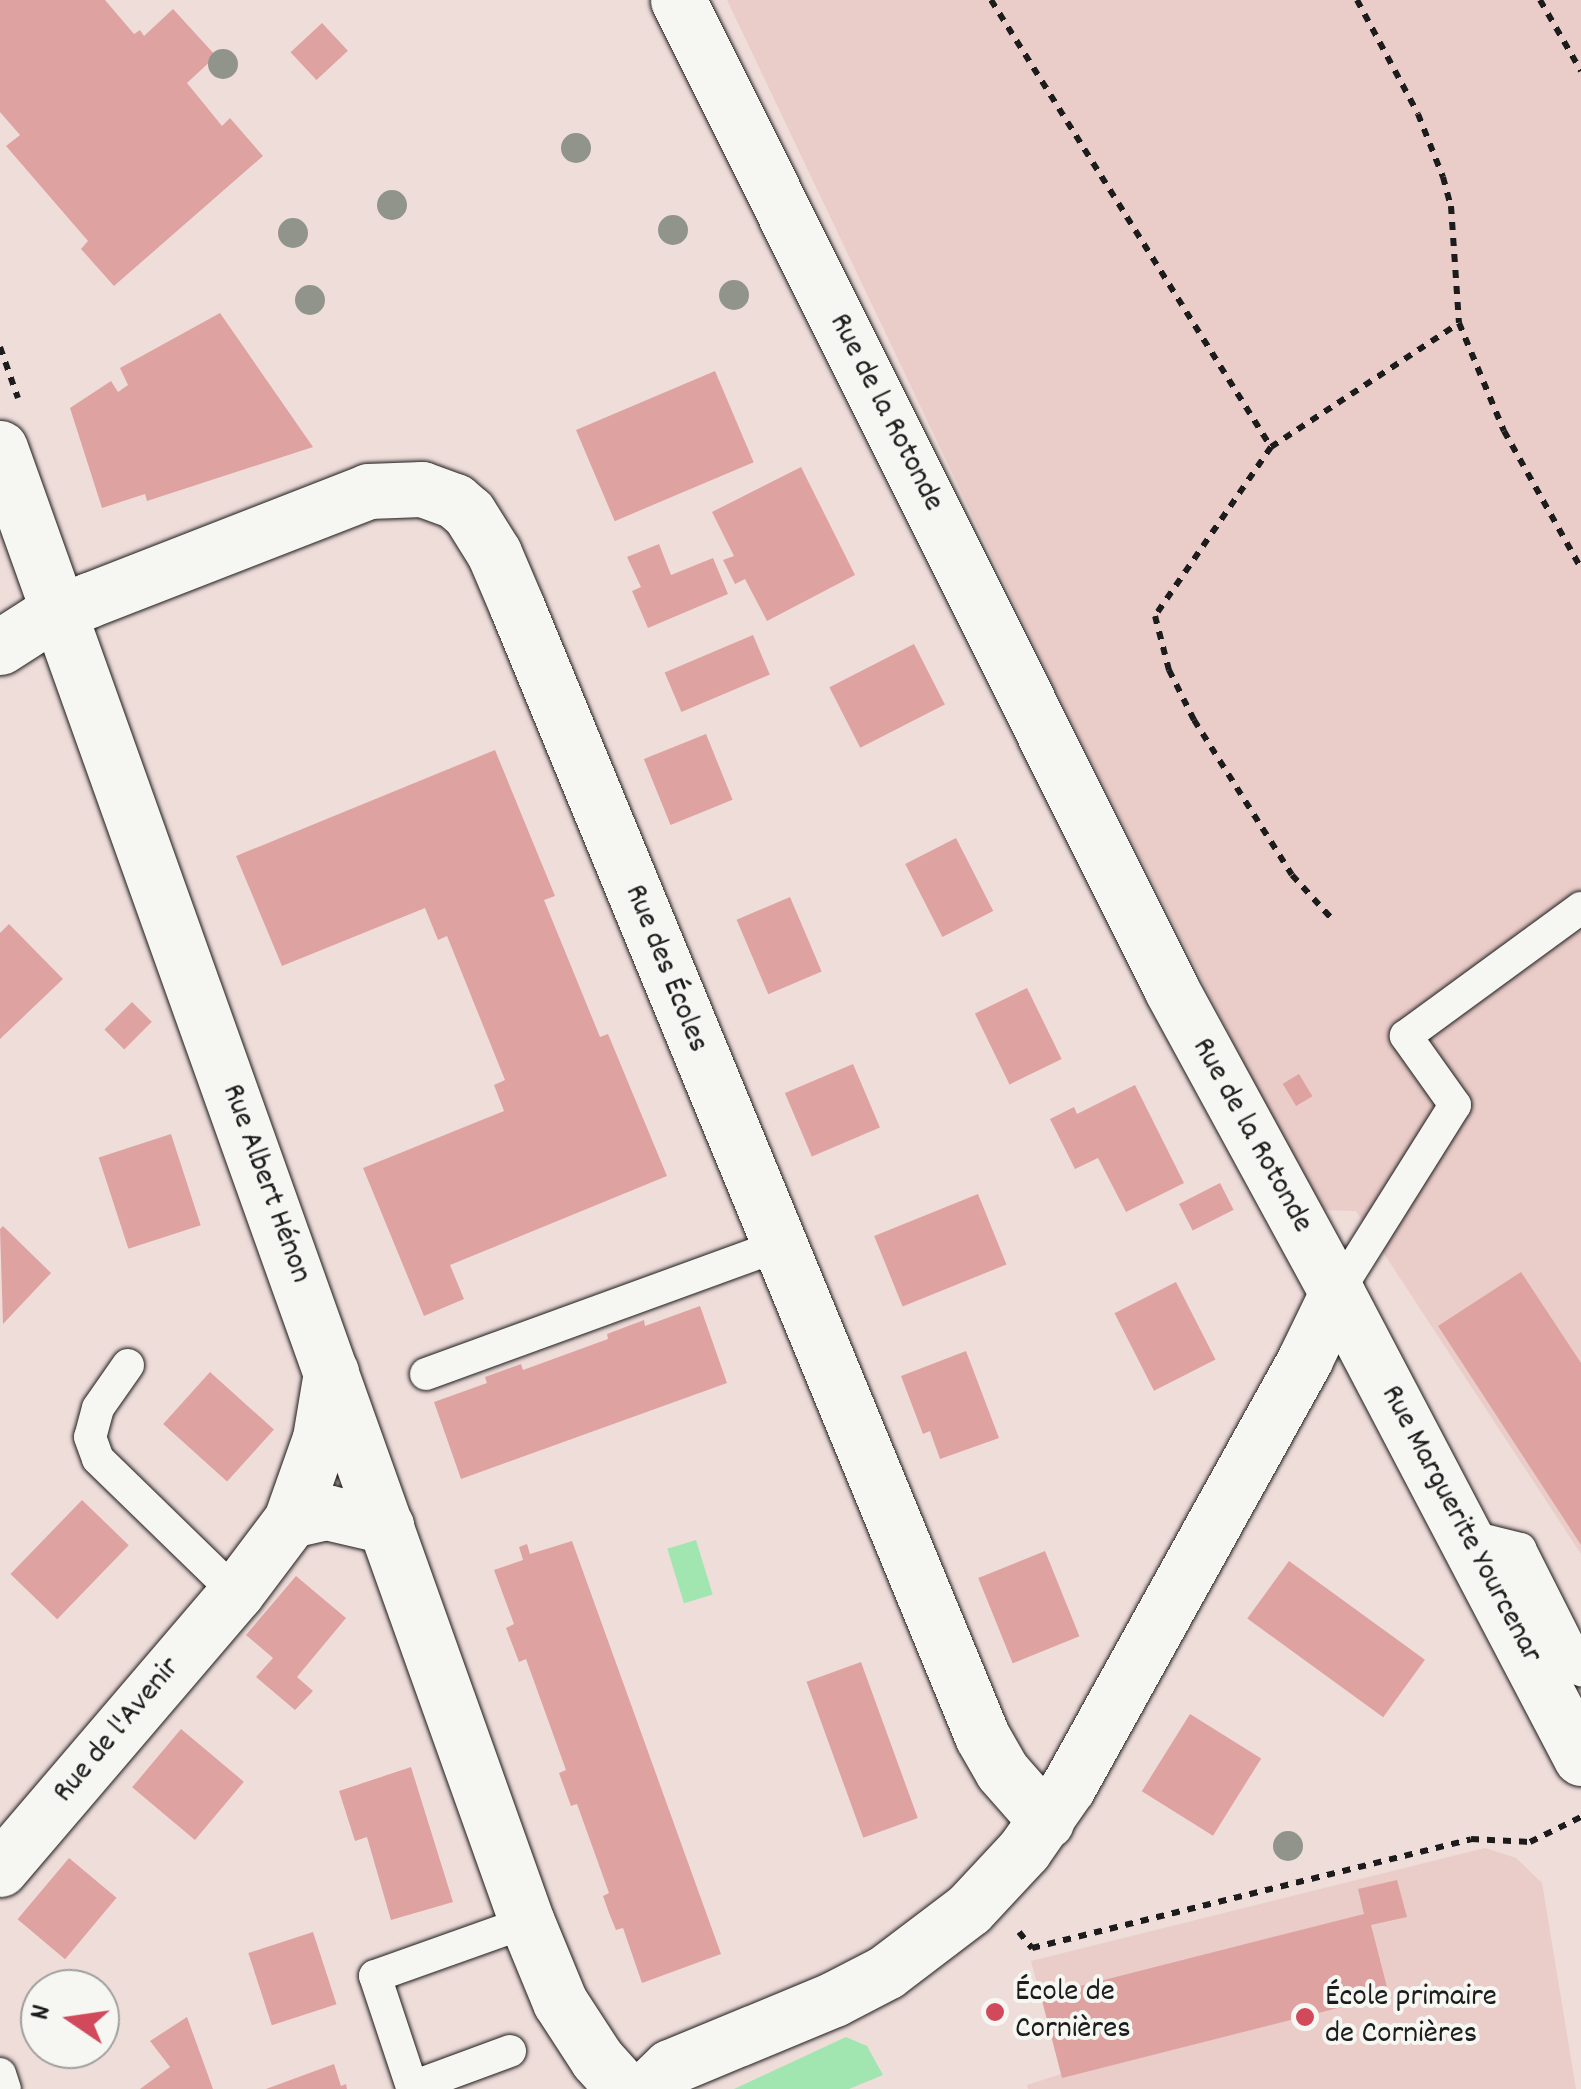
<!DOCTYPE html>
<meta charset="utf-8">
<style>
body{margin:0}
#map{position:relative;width:1581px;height:2089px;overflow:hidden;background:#efddda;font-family:Dekko,sans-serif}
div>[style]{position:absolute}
.built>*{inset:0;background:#eaccc9}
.green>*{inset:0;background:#a1e6b1;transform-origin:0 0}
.building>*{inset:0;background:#dea3a1;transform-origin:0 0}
.path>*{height:6px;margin-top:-3px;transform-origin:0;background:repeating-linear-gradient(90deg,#1c1c1c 0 8px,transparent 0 16px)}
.roads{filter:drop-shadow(0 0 2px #1c1c1c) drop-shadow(0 0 2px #1c1c1c)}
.lane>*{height:32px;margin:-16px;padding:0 16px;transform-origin:16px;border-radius:16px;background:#f6f6f2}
.street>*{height:55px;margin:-27.5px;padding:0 27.5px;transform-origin:27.5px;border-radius:27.5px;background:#f6f6f2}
.secondary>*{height:55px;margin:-27.5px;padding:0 27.5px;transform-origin:27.5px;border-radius:27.5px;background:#f6f6f2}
.trees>*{width:30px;height:30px;margin:-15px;border-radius:50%;background:#91948a}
.dots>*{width:28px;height:28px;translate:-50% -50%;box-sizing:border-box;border:5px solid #f6f6f2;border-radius:50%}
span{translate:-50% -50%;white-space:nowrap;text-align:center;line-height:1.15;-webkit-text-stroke:8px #f6f6f2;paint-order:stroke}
.street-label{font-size:32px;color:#1c1c1c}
.poi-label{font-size:32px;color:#1c1c1c}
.left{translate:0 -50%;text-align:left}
.north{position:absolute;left:20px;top:1969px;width:100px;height:100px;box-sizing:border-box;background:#f6f6f2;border:2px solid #9f9f9c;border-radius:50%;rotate:283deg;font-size:28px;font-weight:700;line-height:40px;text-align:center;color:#1c1c1c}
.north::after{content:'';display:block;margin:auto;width:35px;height:45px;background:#d1495b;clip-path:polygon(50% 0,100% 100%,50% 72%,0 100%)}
</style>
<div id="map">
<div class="built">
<i style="clip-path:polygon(727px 0,1581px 0,1581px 1554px,1356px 1211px,1318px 1210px,1053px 685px)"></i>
<i style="clip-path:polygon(1485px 1848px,1516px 1858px,1542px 1883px,1576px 2089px,1028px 2089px,1027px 2085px,1061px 2074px,1031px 1961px)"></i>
</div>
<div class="green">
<i style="left:696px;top:1540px;width:57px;height:30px;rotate:73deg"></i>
<i style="clip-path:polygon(846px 2037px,867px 2046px,883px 2075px,849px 2089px,734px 2089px)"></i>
</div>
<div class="building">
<i style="clip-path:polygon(0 0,105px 0,134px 34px,140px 30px,144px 36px,173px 9px,216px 56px,187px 83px,222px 126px,230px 118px,263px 156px,114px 286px,81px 249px,88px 241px,6px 146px,20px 135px,0 112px)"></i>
<i style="left:322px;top:23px;width:38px;height:43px;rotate:47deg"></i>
<i style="clip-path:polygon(220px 313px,313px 447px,147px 501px,145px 494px,102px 508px,70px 408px,111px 381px,118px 392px,128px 385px,120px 368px)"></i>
<i style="left:715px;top:371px;width:99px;height:151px;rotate:67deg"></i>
<i style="clip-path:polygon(801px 467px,855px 575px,767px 621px,745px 579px,735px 584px,723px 560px,734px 556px,712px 512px)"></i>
<i style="clip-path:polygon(659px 544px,671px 575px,713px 558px,728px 594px,648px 628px,632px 591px,641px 587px,627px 557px)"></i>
<i style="left:753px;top:635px;width:43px;height:96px;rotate:67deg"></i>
<i style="left:914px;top:644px;width:68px;height:95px;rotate:63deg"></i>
<i style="left:706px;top:734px;width:71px;height:67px;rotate:68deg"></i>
<i style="clip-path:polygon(495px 750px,555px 896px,544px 900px,600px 1037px,608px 1034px,667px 1176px,450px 1265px,464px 1299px,424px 1316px,363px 1168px,504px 1111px,494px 1085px,505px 1080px,447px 936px,438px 940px,425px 908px,282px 966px,236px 856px)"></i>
<i style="left:956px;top:838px;width:82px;height:57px;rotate:63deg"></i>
<i style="left:790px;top:897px;width:81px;height:58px;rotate:67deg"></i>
<i style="clip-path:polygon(9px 924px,63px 979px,0 1039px,0 933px)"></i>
<i style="left:1027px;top:988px;width:79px;height:58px;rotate:64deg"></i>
<i style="left:132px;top:1002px;width:28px;height:39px;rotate:45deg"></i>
<i style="left:853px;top:1064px;width:69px;height:74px;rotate:67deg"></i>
<i style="left:1299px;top:1074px;width:26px;height:19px;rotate:59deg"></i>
<i style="clip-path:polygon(1135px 1085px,1184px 1183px,1126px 1212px,1098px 1158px,1075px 1169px,1050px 1119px,1074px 1107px,1077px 1114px)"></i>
<i style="left:171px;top:1134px;width:96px;height:76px;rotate:72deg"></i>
<i style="left:1220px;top:1183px;width:30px;height:46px;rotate:63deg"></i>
<i style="left:978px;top:1194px;width:76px;height:112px;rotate:68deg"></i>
<i style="clip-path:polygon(3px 1226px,51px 1273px,3px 1324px,0 1229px)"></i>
<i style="clip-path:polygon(1521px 1272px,1581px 1363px,1581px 1545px,1438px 1326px)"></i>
<i style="left:1176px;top:1282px;width:87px;height:69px;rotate:63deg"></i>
<i style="clip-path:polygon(700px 1306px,727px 1383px,461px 1479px,434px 1402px,487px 1383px,485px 1377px,521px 1364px,523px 1370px,608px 1339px,607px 1334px,644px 1320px,645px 1326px)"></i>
<i style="clip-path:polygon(966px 1351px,999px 1438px,940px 1459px,930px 1431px,923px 1434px,901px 1376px)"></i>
<i style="left:210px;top:1372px;width:86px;height:70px;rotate:42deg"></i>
<i style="left:82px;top:1500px;width:65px;height:103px;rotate:44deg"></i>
<i style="clip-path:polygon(572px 1541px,721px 1954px,642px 1983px,623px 1928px,616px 1930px,609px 1913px,603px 1896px,609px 1893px,577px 1804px,571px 1806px,559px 1773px,566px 1770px,526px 1659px,519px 1662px,506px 1628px,514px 1624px,494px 1570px,523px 1560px,519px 1547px,527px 1544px,530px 1554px)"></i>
<i style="left:1045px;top:1551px;width:92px;height:72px;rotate:68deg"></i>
<i style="left:1289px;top:1561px;width:168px;height:71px;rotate:36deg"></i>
<i style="clip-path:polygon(296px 1576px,346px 1618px,297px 1677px,313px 1691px,295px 1710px,256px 1677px,273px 1658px,246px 1635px)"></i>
<i style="left:861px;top:1662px;width:166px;height:58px;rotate:70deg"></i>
<i style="left:1190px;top:1714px;width:84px;height:91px;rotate:32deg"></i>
<i style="left:181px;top:1729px;width:82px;height:76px;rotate:40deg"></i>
<i style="clip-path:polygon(411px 1767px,453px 1902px,391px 1920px,367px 1837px,355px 1841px,339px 1791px)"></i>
<i style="left:69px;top:1858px;width:62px;height:80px;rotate:40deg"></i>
<i style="clip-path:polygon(1397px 1880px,1407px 1917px,1371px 1925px,1389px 1995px,1062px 2078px,1041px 1996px,1364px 1914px,1358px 1889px)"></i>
<i style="left:313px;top:1932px;width:76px;height:68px;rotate:72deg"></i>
<i style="clip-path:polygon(187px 2017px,213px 2089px,140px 2089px,170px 2067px,150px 2041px)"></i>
<i style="clip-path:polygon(334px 2064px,341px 2086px,346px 2084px,347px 2089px,266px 2089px)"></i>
</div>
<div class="path">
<i style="left:991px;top:0;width:527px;rotate:57.94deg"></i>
<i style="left:1271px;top:447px;width:225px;rotate:-33.4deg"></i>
<i style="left:1357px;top:0;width:129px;rotate:61.8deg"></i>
<i style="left:1418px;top:114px;width:68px;rotate:68.4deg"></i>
<i style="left:1443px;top:177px;width:30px;rotate:75deg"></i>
<i style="left:1451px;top:206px;width:117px;rotate:86.1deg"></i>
<i style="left:1459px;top:323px;width:117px;rotate:67.4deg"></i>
<i style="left:1504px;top:431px;width:157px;rotate:60.7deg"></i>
<i style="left:1540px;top:0;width:82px;rotate:60deg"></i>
<i style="left:0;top:347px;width:54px;rotate:70.6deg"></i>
<i style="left:1271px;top:447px;width:205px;rotate:124.5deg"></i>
<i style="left:1155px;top:616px;width:56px;rotate:75.5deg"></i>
<i style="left:1169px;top:670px;width:56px;rotate:63.4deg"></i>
<i style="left:1194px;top:720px;width:183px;rotate:57.7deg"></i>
<i style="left:1292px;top:875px;width:59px;rotate:47.7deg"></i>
<i style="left:1019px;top:1932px;width:21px;rotate:51deg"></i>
<i style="left:1032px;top:1948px;width:452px;rotate:-13.9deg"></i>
<i style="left:1471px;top:1839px;width:59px;rotate:2.9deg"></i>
<i style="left:1530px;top:1842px;width:57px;rotate:-26.1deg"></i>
</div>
<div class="roads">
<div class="lane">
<i style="left:1337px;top:1293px;width:222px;rotate:-57.9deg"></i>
<i style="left:1455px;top:1105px;width:85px;rotate:-125.4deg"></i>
<i style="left:1406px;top:1036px;width:217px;rotate:-36.2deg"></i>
<i style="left:128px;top:1365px;width:52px;rotate:124.9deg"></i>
<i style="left:98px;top:1408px;width:30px;rotate:105deg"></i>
<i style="left:90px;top:1437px;width:23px;rotate:70deg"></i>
<i style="left:98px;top:1459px;width:192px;rotate:44.2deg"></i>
<i style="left:426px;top:1374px;width:377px;rotate:-20deg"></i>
<i style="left:1468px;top:1536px;width:54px;rotate:14deg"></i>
<i style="left:1520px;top:1549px;width:136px;rotate:63.2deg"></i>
<i style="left:510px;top:2051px;width:104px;rotate:159.8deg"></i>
<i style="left:412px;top:2087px;width:117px;rotate:-108.4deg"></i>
<i style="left:375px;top:1976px;width:161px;rotate:-19.6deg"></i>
<i style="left:0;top:2074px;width:16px;rotate:72deg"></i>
</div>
<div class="street">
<i style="left:0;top:647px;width:50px;rotate:-32.7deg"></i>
<i style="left:42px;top:620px;width:51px;rotate:-23.1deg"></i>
<i style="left:89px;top:600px;width:300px;rotate:-21.3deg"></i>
<i style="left:368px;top:491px;width:54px;rotate:-2.1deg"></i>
<i style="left:422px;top:489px;width:35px;rotate:20deg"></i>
<i style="left:455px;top:501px;width:18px;rotate:41deg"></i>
<i style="left:469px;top:513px;width:47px;rotate:58deg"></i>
<i style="left:494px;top:553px;width:59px;rotate:66.9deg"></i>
<i style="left:517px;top:607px;width:1221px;rotate:67.61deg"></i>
<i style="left:982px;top:1736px;width:40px;rotate:60.3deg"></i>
<i style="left:1002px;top:1771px;width:67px;rotate:48.7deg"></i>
<i style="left:1337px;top:1293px;width:525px;rotate:62.31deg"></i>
<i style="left:291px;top:1520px;width:36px;rotate:-13deg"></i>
<i style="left:326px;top:1512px;width:62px;rotate:13.1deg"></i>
<i style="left:0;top:1869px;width:363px;rotate:-49.5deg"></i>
<i style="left:236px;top:1593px;width:91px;rotate:-53deg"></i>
<i style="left:291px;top:1520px;width:87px;rotate:-70.5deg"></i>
<i style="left:320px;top:1438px;width:67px;rotate:-80.5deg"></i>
</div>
<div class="secondary">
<i style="left:0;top:448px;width:1565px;rotate:70.33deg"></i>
<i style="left:527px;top:1922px;width:87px;rotate:67.6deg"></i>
<i style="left:560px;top:2002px;width:68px;rotate:57deg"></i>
<i style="left:597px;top:2059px;width:40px;rotate:48deg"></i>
<i style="left:647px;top:2089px;width:32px;rotate:-44deg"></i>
<i style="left:670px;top:2067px;width:178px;rotate:-22.5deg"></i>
<i style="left:834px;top:1999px;width:59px;rotate:-27.4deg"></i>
<i style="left:886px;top:1972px;width:104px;rotate:-37.2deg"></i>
<i style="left:969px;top:1909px;width:81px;rotate:-47deg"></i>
<i style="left:1024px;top:1850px;width:77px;rotate:-55.1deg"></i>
<i style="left:1068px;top:1787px;width:489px;rotate:-61deg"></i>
<i style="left:1305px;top:1359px;width:73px;rotate:-64.1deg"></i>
<i style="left:1337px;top:1293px;width:347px;rotate:-118.6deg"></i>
<i style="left:1171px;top:988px;width:1104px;rotate:-116.52deg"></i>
</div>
</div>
<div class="trees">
<i style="left:223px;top:64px"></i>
<i style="left:576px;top:148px"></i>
<i style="left:392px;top:205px"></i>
<i style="left:673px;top:230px"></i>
<i style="left:293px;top:233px"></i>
<i style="left:734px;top:295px"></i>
<i style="left:310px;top:300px"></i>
<i style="left:1288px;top:1846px"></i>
</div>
<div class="dots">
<i style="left:995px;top:2012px;background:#d1495b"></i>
<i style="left:1305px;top:2017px;background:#d1495b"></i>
</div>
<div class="street-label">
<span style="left:885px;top:413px;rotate:63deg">Rue de la Rotonde</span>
<span style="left:665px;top:969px;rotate:68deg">Rue des Écoles</span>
<span style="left:1251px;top:1136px;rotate:61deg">Rue de la Rotonde</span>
<span style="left:265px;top:1184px;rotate:70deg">Rue Albert Hénon</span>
<span style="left:1460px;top:1525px;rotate:62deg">Rue Marguerite Yourcenar</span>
<span style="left:118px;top:1731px;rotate:-50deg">Rue de l'Avenir</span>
</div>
<div class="poi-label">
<span class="left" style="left:1015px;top:2012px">École de<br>Cornières</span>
<span class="left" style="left:1325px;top:2017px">École primaire<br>de Cornières</span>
</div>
<div class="north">N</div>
</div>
